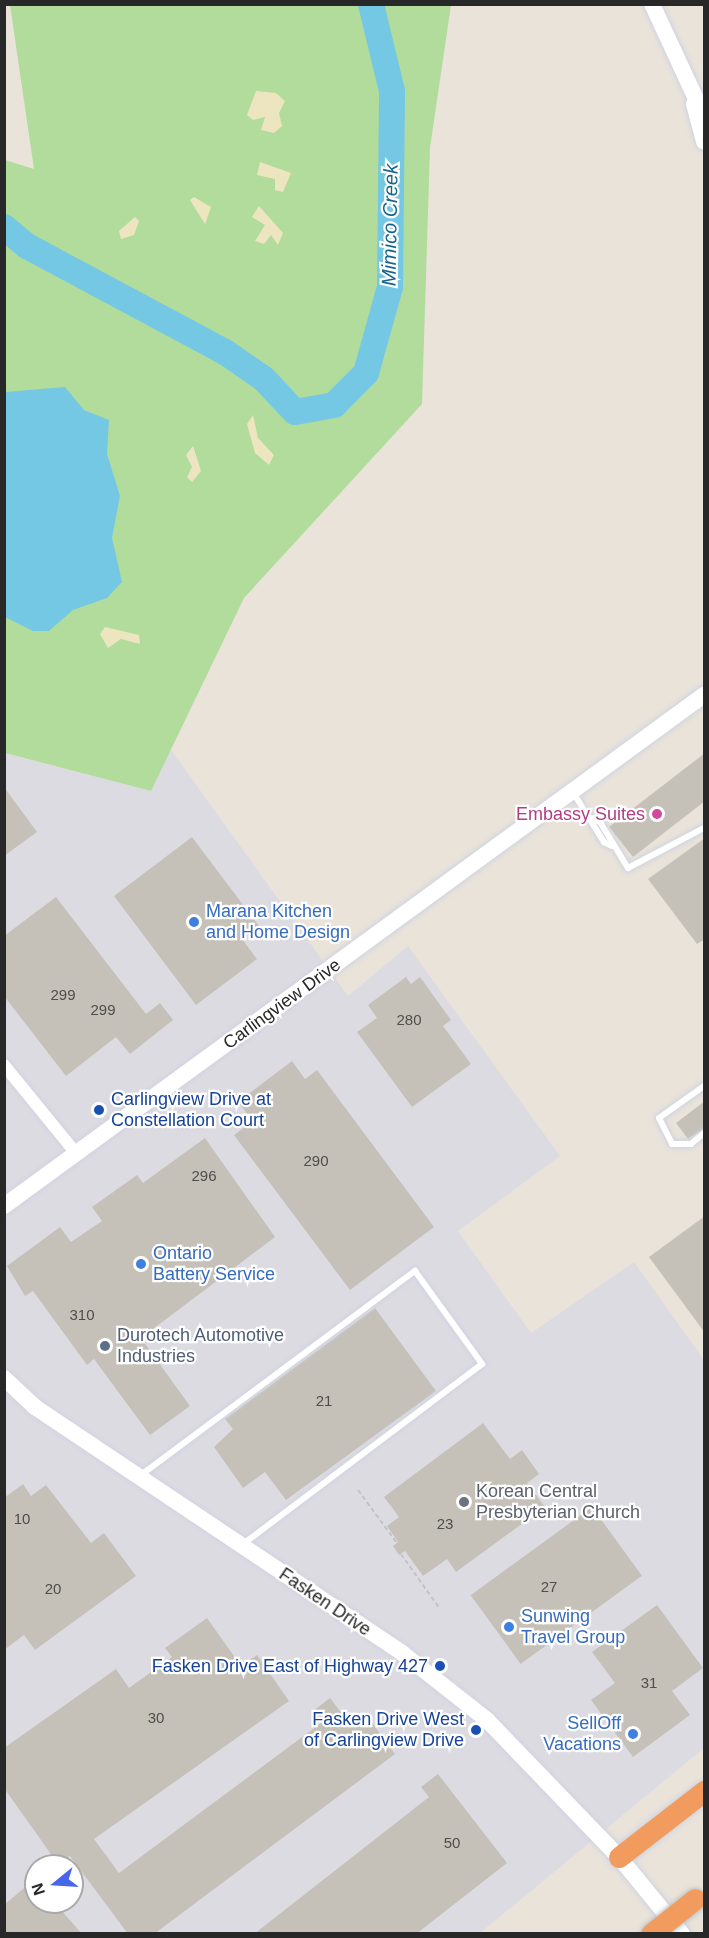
<!DOCTYPE html>
<style>
body{margin:0}
#map{position:relative;width:709px;height:1938px;overflow:hidden;background:#e9e3da;font-family:Helvetica,sans-serif}
div>[style]{position:absolute}
.industrial>*{inset:0;background:#dddbe2}
.green>*{inset:0;background:#b2dc9b}
.sand>*{inset:0;background:#ede5bf}
.water>*{inset:0;background:#75c8e4}
.river>*{height:26px;margin:-13px;padding:0 13px;transform-origin:13px;border-radius:13px;background:#75c8e4}
.building>*{inset:0;background:#c5c1b9;transform-origin:0 0}
.path>*{height:2px;margin-top:-1px;transform-origin:0;background:repeating-linear-gradient(90deg,#c3c3c3 0 4.5px,transparent 0 7.5px)}
.roads{filter:drop-shadow(0 0 2px #d0d3e0) drop-shadow(0 0 2px #d0d3e0)}
.lane>*{height:6px;margin:-3px;padding:0 3px;transform-origin:3px;border-radius:3px;background:#fff}
.street>*{height:12px;margin:-6px;padding:0 6px;transform-origin:6px;border-radius:6px;background:#fff}
.secondary>*{height:16px;margin:-8px;padding:0 8px;transform-origin:8px;border-radius:8px;background:#fff}
.highway>*{height:21px;margin:-10.5px;padding:0 10.5px;transform-origin:10.5px;border-radius:10.5px;background:#f19c5e}
.bridges{filter:drop-shadow(0 0 2px #c3c3c3) drop-shadow(0 0 2px #c3c3c3)}
.highway-bridge>*{height:21px;margin:-10.5px;padding:0 10.5px;transform-origin:10.5px;border-radius:10.5px;background:#f19c5e}
.dots>*{width:16px;height:16px;translate:-50% -50%;box-sizing:border-box;border:3px solid #fff;border-radius:50%}
span{translate:-50% -50%;white-space:nowrap;text-align:center;line-height:1.15;-webkit-text-stroke:4.5px #fff;paint-order:stroke}
.number-label{font-size:15px;color:#4f4e4c}
.number-label span{-webkit-text-stroke-width:0}
.hotel-label{font-size:18px;color:#b23c85}
.right{translate:-100% -50%;text-align:right}
.shop-label{font-size:18px;color:#366cbe}
.left{translate:0 -50%;text-align:left}
.street-label{font-size:18px;color:#282828}
.transit-label{font-size:18px;color:#164399}
.service-label{font-size:18px;color:#4e5e75}
.worship-label{font-size:18px;color:#5b616d}
.water-label{font-size:20px;color:#17658c;font-style:italic}
.frame{position:absolute;inset:0;border:6px solid #282828;pointer-events:none}
.north{position:absolute;left:24px;top:1854px;width:60px;height:60px;box-sizing:border-box;background:#fff;border:2px solid #a9a9a9;border-radius:50%;rotate:252deg;font-size:16px;font-weight:700;line-height:24px;text-align:center;color:#282828}
.north::after{content:'';display:block;margin:auto;width:21px;height:27px;background:#4666eb;clip-path:polygon(50% 0,100% 100%,50% 72%,0 100%)}
</style>
<div id="map">
<div class="industrial">
<i style="clip-path:polygon(evenodd,169px 747px,348px 996px,408px 946px,560px 1156px,458px 1231px,531px 1333px,634px 1262px,704px 1360px,704px 1748px,480px 1933px,5px 1933px,4px 753px,151px 791px,169px 747px,36px 1866px,72px 1866px,72px 1902px,36px 1902px,36px 1866px)"></i>
</div>
<div class="green">
<i style="clip-path:polygon(10px 5px,451px 5px,430px 148px,422px 404px,244px 598px,151px 791px,5px 753px,5px 160px,34px 169px)"></i>
</div>
<div class="sand">
<i style="clip-path:polygon(256px 91px,276px 93px,285px 101px,279px 113px,282px 126px,274px 133px,261px 130px,265px 117px,253px 120px,247px 115px)"></i>
<i style="clip-path:polygon(260px 162px,291px 173px,283px 192px,275px 190px,275px 179px,257px 175px)"></i>
<i style="clip-path:polygon(194px 197px,211px 207px,205px 224px,190px 200px)"></i>
<i style="clip-path:polygon(259px 206px,283px 233px,278px 245px,271px 235px,264px 244px,255px 241px,265px 225px,252px 217px)"></i>
<i style="clip-path:polygon(135px 217px,139px 221px,134px 235px,121px 239px,119px 231px)"></i>
<i style="clip-path:polygon(253px 415px,258px 438px,274px 455px,269px 465px,255px 453px,247px 424px)"></i>
<i style="clip-path:polygon(193px 446px,201px 471px,192px 482px,187px 477px,192px 467px,186px 455px)"></i>
<i style="clip-path:polygon(105px 627px,139px 635px,140px 644px,121px 639px,108px 648px,100px 634px)"></i>
</div>
<div class="water">
<i style="clip-path:polygon(65px 387px,84px 410px,109px 420px,107px 454px,120px 496px,112px 538px,122px 582px,107px 598px,73px 610px,49px 631px,33px 631px,5px 617px,5px 392px)"></i>
</div>
<div class="river">
<i style="left:4px;top:227px;width:30px;rotate:40deg"></i>
<i style="left:27px;top:246px;width:225px;rotate:28.2deg"></i>
<i style="left:225px;top:352px;width:47px;rotate:34.7deg"></i>
<i style="left:264px;top:379px;width:45px;rotate:46.8deg"></i>
<i style="left:295px;top:412px;width:40px;rotate:-10deg"></i>
<i style="left:334px;top:405px;width:45px;rotate:-45deg"></i>
<i style="left:366px;top:373px;width:89px;rotate:-74.4deg"></i>
<i style="left:390px;top:287px;width:196px;rotate:-89.4deg"></i>
<i style="left:392px;top:91px;width:89px;rotate:-103.6deg"></i>
</div>
<div class="building">
<i style="clip-path:polygon(705px 753px,705px 801px,633px 857px,609px 827px)"></i>
<i style="clip-path:polygon(4px 787px,37px 832px,4px 856px)"></i>
<i style="clip-path:polygon(192px 837px,259px 926px,242px 939px,257px 959px,196px 1005px,114px 896px)"></i>
<i style="clip-path:polygon(705px 838px,705px 939px,697px 944px,648px 879px)"></i>
<i style="clip-path:polygon(56px 897px,146px 1014px,160px 1003px,173px 1020px,130px 1054px,116px 1037px,66px 1076px,4px 996px,4px 936px)"></i>
<i style="clip-path:polygon(406px 977px,411px 984px,420px 977px,451px 1020px,443px 1026px,471px 1064px,412px 1107px,357px 1032px,377px 1018px,368px 1005px)"></i>
<i style="clip-path:polygon(292px 1061px,305px 1079px,317px 1070px,434px 1227px,350px 1290px,234px 1135px,253px 1121px,238px 1102px)"></i>
<i style="clip-path:polygon(705px 1101px,705px 1128px,688px 1139px,676px 1123px)"></i>
<i style="clip-path:polygon(205px 1138px,275px 1237px,141px 1338px,190px 1406px,150px 1435px,94px 1359px,87px 1365px,33px 1291px,25px 1296px,7px 1266px,60px 1227px,71px 1242px,102px 1221px,92px 1207px,137px 1175px,143px 1183px)"></i>
<i style="clip-path:polygon(705px 1216px,705px 1333px,649px 1257px)"></i>
<i style="clip-path:polygon(375px 1308px,436px 1391px,286px 1500px,265px 1472px,243px 1488px,214px 1447px,233px 1429px,225px 1419px)"></i>
<i style="clip-path:polygon(483px 1423px,510px 1459px,522px 1450px,539px 1474px,527px 1483px,545px 1507px,456px 1572px,447px 1559px,423px 1576px,405px 1551px,399px 1555px,393px 1546px,398px 1542px,387px 1526px,399px 1517px,384px 1497px)"></i>
<i style="clip-path:polygon(23px 1484px,31px 1496px,46px 1485px,91px 1543px,104px 1533px,136px 1576px,35px 1650px,24px 1635px,4px 1650px,4px 1498px)"></i>
<i style="left:592px;top:1507px;width:85px;height:150px;rotate:54deg"></i>
<i style="clip-path:polygon(657px 1605px,703px 1668px,672px 1691px,690px 1715px,633px 1757px,591px 1700px,615px 1683px,592px 1652px)"></i>
<i style="clip-path:polygon(207px 1618px,241px 1666px,257px 1655px,289px 1701px,94px 1839px,119px 1873px,321px 1723px,313px 1711px,330px 1698px,352px 1727px,367px 1716px,395px 1754px,154px 1934px,128px 1934px,70px 1856px,58px 1864px,4px 1788px,4px 1748px,116px 1669px,129px 1688px,172px 1657px,165px 1648px)"></i>
<i style="clip-path:polygon(438px 1774px,507px 1863px,416px 1934px,254px 1934px,429px 1797px,421px 1787px)"></i>
<i style="clip-path:polygon(36px 1878px,36px 1902px,54px 1902px,82px 1934px,4px 1934px,4px 1905px)"></i>
</div>
<div class="path">
<i style="left:358px;top:1490px;width:66px;rotate:53.7deg"></i>
<i style="left:401px;top:1554px;width:67px;rotate:54.7deg"></i>
</div>
<div class="roads">
<div class="lane">
<i style="left:574px;top:794px;width:57px;rotate:58deg"></i>
<i style="left:604px;top:842px;width:9px;rotate:27deg"></i>
<i style="left:591px;top:818px;width:10px;rotate:24deg"></i>
<i style="left:600px;top:822px;width:54px;rotate:58.7deg"></i>
<i style="left:628px;top:868px;width:86px;rotate:-27.8deg"></i>
<i style="left:704px;top:1086px;width:55px;rotate:144.6deg"></i>
<i style="left:659px;top:1118px;width:29px;rotate:63deg"></i>
<i style="left:672px;top:1144px;width:19px"></i>
<i style="left:691px;top:1144px;width:17px;rotate:-40deg"></i>
<i style="left:141px;top:1475px;width:342px;rotate:-36.7deg"></i>
<i style="left:415px;top:1271px;width:115px;rotate:54.2deg"></i>
<i style="left:482px;top:1364px;width:301px;rotate:143deg"></i>
</div>
<div class="street">
<i style="left:4px;top:1065px;width:112px;rotate:50.8deg"></i>
</div>
<div class="secondary">
<i style="left:652px;top:4px;width:123px;rotate:65.1deg"></i>
<i style="left:694px;top:104px;width:39px;rotate:75deg"></i>
<i style="left:4px;top:1206px;width:867px;rotate:-36.13deg"></i>
<i style="left:4px;top:1378px;width:42px;rotate:43.1deg"></i>
<i style="left:35px;top:1407px;width:442px;rotate:33.8deg"></i>
<i style="left:402px;top:1653px;width:108px;rotate:38.2deg"></i>
<i style="left:487px;top:1720px;width:190px;rotate:46.1deg"></i>
<i style="left:619px;top:1857px;width:99px;rotate:50.7deg"></i>
</div>
<div class="highway">
<i style="left:619px;top:1857px;width:108px;rotate:-37.8deg"></i>
</div>
</div>
<div class="bridges">
<div class="highway-bridge">
<i style="left:651px;top:1934px;width:56px;rotate:-38.5deg"></i>
</div>
</div>
<div class="dots">
<i style="left:657px;top:814px;background:#d1479c"></i>
<i style="left:194px;top:922px;background:#3f7fe0"></i>
<i style="left:99px;top:1110px;background:#1a4fb4"></i>
<i style="left:141px;top:1264px;background:#3f7fe0"></i>
<i style="left:105px;top:1346px;background:#5c6f8a"></i>
<i style="left:464px;top:1502px;background:#6b7280"></i>
<i style="left:509px;top:1627px;background:#3f7fe0"></i>
<i style="left:440px;top:1666px;background:#1a4fb4"></i>
<i style="left:476px;top:1730px;background:#1a4fb4"></i>
<i style="left:633px;top:1734px;background:#3f7fe0"></i>
</div>
<div class="number-label">
<span style="left:63px;top:995px">299</span>
<span style="left:103px;top:1010px">299</span>
<span style="left:409px;top:1020px">280</span>
<span style="left:316px;top:1161px">290</span>
<span style="left:204px;top:1176px">296</span>
<span style="left:82px;top:1315px">310</span>
<span style="left:324px;top:1401px">21</span>
<span style="left:22px;top:1519px">10</span>
<span style="left:445px;top:1524px">23</span>
<span style="left:549px;top:1587px">27</span>
<span style="left:53px;top:1589px">20</span>
<span style="left:649px;top:1683px">31</span>
<span style="left:156px;top:1718px">30</span>
<span style="left:452px;top:1843px">50</span>
</div>
<div class="hotel-label">
<span class="right" style="left:645px;top:814px">Embassy Suites</span>
</div>
<div class="shop-label">
<span class="left" style="left:206px;top:922px">Marana Kitchen<br>and Home Design</span>
<span class="left" style="left:153px;top:1264px">Ontario<br>Battery Service</span>
<span class="left" style="left:521px;top:1627px">Sunwing<br>Travel Group</span>
<span class="right" style="left:621px;top:1734px">SellOff<br>Vacations</span>
</div>
<div class="street-label">
<span style="left:282px;top:1004px;rotate:-36deg">Carlingview Drive</span>
<span style="left:325px;top:1602px;rotate:34deg">Fasken Drive</span>
</div>
<div class="transit-label">
<span class="left" style="left:111px;top:1110px">Carlingview Drive at<br>Constellation Court</span>
<span class="right" style="left:428px;top:1666px">Fasken Drive East of Highway 427</span>
<span class="right" style="left:464px;top:1730px">Fasken Drive West<br>of Carlingview Drive</span>
</div>
<div class="service-label">
<span class="left" style="left:117px;top:1346px">Durotech Automotive<br>Industries</span>
</div>
<div class="worship-label">
<span class="left" style="left:476px;top:1502px">Korean Central<br>Presbyterian Church</span>
</div>
<div class="water-label">
<span style="left:390px;top:225px;rotate:-89deg">Mimico Creek</span>
</div>
<div class="frame"></div>
<div class="north">N</div>
</div>
